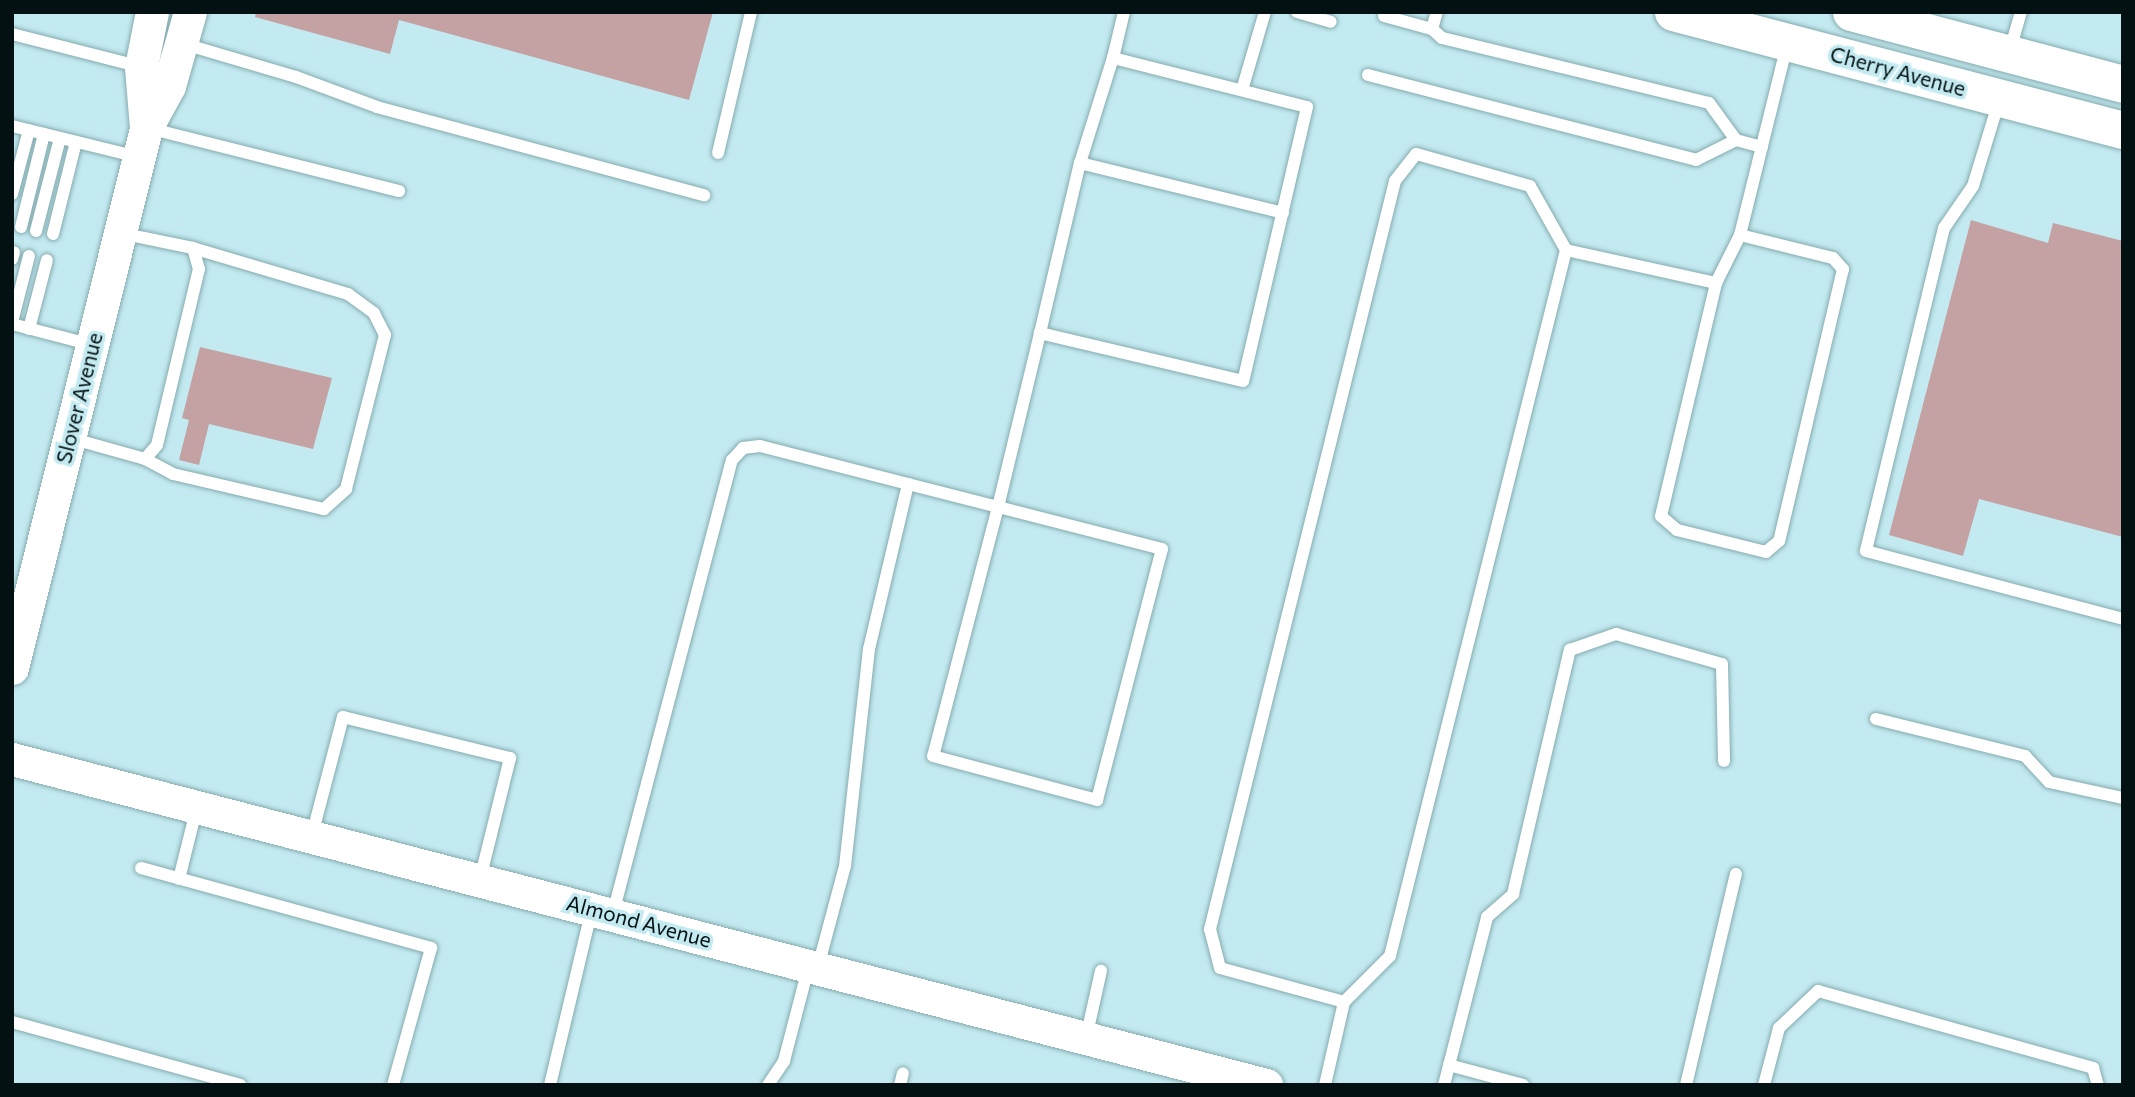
<!DOCTYPE html>
<style>
body{margin:0}
#map{position:relative;width:2135px;height:1097px;overflow:hidden;background:#c3eaf0;font-family:Commissioner,sans-serif}
div>[style]{position:absolute}
.building>*{inset:0;background:#c4a1a3}
.roads{filter:drop-shadow(0 0 2px #85abb0) drop-shadow(0 0 2px #85abb0)}
.lane>*{height:12px;margin:-6px;padding:0 6px;transform-origin:6px;border-radius:6px;background:#fff}
.secondary>*{height:33px;margin:-16.5px;padding:0 16.5px;transform-origin:16.5px;border-radius:16.5px;background:#fff}
.primary>*{height:37px;margin:-18.5px;padding:0 18.5px;transform-origin:18.5px;border-radius:18.5px;background:#fff}
span{translate:-50% -50%;white-space:nowrap;text-align:center;line-height:1.15;-webkit-text-stroke:7px #c3eaf0;paint-order:stroke}
.street-label{font-size:21px;color:#041113}
.frame{position:absolute;inset:0;border:14px solid #041113;pointer-events:none}
</style>
<div id="map">
<div class="building">
<i style="clip-path:polygon(256px 12px,713px 12px,689px 100px,399px 20px,390px 54px,255px 17px)"></i>
<i style="clip-path:polygon(1971px 220px,2048px 243px,2053px 223px,2123px 241px,2123px 537px,1979px 499px,1963px 556px,1889px 535px)"></i>
<i style="clip-path:polygon(200px 347px,332px 378px,313px 449px,209px 424px,199px 465px,179px 460px,189px 420px,182px 418px)"></i>
</div>
<div class="roads">
<div class="lane">
<i style="left:1297px;top:12px;width:35px;rotate:16deg"></i>
<i style="left:1384px;top:16px;width:50px;rotate:15.2deg"></i>
<i style="left:12px;top:34px;width:133px;rotate:14.3deg"></i>
<i style="left:181px;top:43px;width:120px;rotate:16.5deg"></i>
<i style="left:296px;top:77px;width:86px;rotate:20.3deg"></i>
<i style="left:377px;top:107px;width:339px;rotate:15.1deg"></i>
<i style="left:2010px;top:50px;width:40px;rotate:-74deg"></i>
<i style="left:1113px;top:58px;width:200px;rotate:14.2deg"></i>
<i style="left:1307px;top:107px;width:281px;rotate:103.1deg"></i>
<i style="left:1243px;top:381px;width:209px;rotate:-166.7deg"></i>
<i style="left:1040px;top:333px;width:175px;rotate:-76.8deg"></i>
<i style="left:1080px;top:163px;width:110px;rotate:-72.6deg"></i>
<i style="left:1113px;top:58px;width:47px;rotate:-76.6deg"></i>
<i style="left:1368px;top:75px;width:339px;rotate:14.5deg"></i>
<i style="left:1696px;top:160px;width:45px;rotate:-26.6deg"></i>
<i style="left:1736px;top:140px;width:46px;rotate:-126.1deg"></i>
<i style="left:1709px;top:103px;width:275px;rotate:-166.3deg"></i>
<i style="left:1442px;top:38px;width:13px;rotate:-138deg"></i>
<i style="left:1432px;top:29px;width:18px;rotate:-74deg"></i>
<i style="left:1242px;top:90px;width:81px;rotate:-73.6deg"></i>
<i style="left:1999px;top:101px;width:89px;rotate:107deg"></i>
<i style="left:1973px;top:186px;width:51px;rotate:124.6deg"></i>
<i style="left:1944px;top:228px;width:332px;rotate:103.6deg"></i>
<i style="left:1866px;top:551px;width:266px;rotate:14.8deg"></i>
<i style="left:12px;top:126px;width:130px;rotate:13.8deg"></i>
<i style="left:148px;top:128px;width:259px;rotate:14.1deg"></i>
<i style="left:1736px;top:140px;width:27px;rotate:15deg"></i>
<i style="left:718px;top:153px;width:145px;rotate:-76.8deg"></i>
<i style="left:1080px;top:163px;width:209px;rotate:13.8deg"></i>
<i style="left:12px;top:194px;width:66px;rotate:-75.1deg"></i>
<i style="left:21px;top:227px;width:96px;rotate:-76.1deg"></i>
<i style="left:36px;top:231px;width:96px;rotate:-75.5deg"></i>
<i style="left:53px;top:234px;width:95px;rotate:-76deg"></i>
<i style="left:1740px;top:235px;width:196px;rotate:-76.1deg"></i>
<i style="left:1566px;top:250px;width:154px;rotate:12.4deg"></i>
<i style="left:1716px;top:283px;width:54px;rotate:-63.4deg"></i>
<i style="left:1740px;top:235px;width:96px;rotate:13.9deg"></i>
<i style="left:1833px;top:258px;width:15px;rotate:48deg"></i>
<i style="left:1843px;top:269px;width:279px;rotate:103.2deg"></i>
<i style="left:1779px;top:541px;width:17px;rotate:140deg"></i>
<i style="left:1766px;top:552px;width:92px;rotate:-166.1deg"></i>
<i style="left:1677px;top:530px;width:21px;rotate:-139deg"></i>
<i style="left:1661px;top:516px;width:239px;rotate:-76.7deg"></i>
<i style="left:12px;top:259px;width:7px;rotate:-74deg"></i>
<i style="left:12px;top:322px;width:68px;rotate:-75.6deg"></i>
<i style="left:12px;top:324px;width:83px;rotate:14.7deg"></i>
<i style="left:29px;top:329px;width:71px;rotate:-75.4deg"></i>
<i style="left:70px;top:438px;width:78px;rotate:15.6deg"></i>
<i style="left:145px;top:459px;width:18px;rotate:-49deg"></i>
<i style="left:157px;top:445px;width:181px;rotate:-76.6deg"></i>
<i style="left:199px;top:269px;width:22px;rotate:-106deg"></i>
<i style="left:193px;top:248px;width:75px;rotate:-168.4deg"></i>
<i style="left:145px;top:459px;width:32px;rotate:28deg"></i>
<i style="left:173px;top:474px;width:155px;rotate:13.1deg"></i>
<i style="left:324px;top:509px;width:30px;rotate:-42deg"></i>
<i style="left:346px;top:489px;width:159px;rotate:-75.8deg"></i>
<i style="left:385px;top:335px;width:25px;rotate:-117deg"></i>
<i style="left:374px;top:313px;width:32px;rotate:-144deg"></i>
<i style="left:348px;top:294px;width:162px;rotate:-163.5deg"></i>
<i style="left:908px;top:484px;width:93px;rotate:14.3deg"></i>
<i style="left:998px;top:507px;width:257px;rotate:104.6deg"></i>
<i style="left:933px;top:756px;width:170px;rotate:15deg"></i>
<i style="left:1097px;top:800px;width:259px;rotate:-75.5deg"></i>
<i style="left:1162px;top:549px;width:169px;rotate:-165.6deg"></i>
<i style="left:998px;top:507px;width:179px;rotate:-76.4deg"></i>
<i style="left:1876px;top:719px;width:154px;rotate:13.9deg"></i>
<i style="left:2025px;top:756px;width:35px;rotate:47deg"></i>
<i style="left:2049px;top:782px;width:76px;rotate:12.2deg"></i>
<i style="left:312px;top:835px;width:122px;rotate:-75.3deg"></i>
<i style="left:343px;top:717px;width:172px;rotate:13.8deg"></i>
<i style="left:510px;top:758px;width:125px;rotate:103.9deg"></i>
<i style="left:141px;top:868px;width:301px;rotate:15.4deg"></i>
<i style="left:431px;top:948px;width:142px;rotate:105.5deg"></i>
<i style="left:179px;top:879px;width:74px;rotate:-76deg"></i>
<i style="left:613px;top:913px;width:468px;rotate:-75.3deg"></i>
<i style="left:732px;top:460px;width:16px;rotate:-47deg"></i>
<i style="left:743px;top:448px;width:17px;rotate:-7deg"></i>
<i style="left:760px;top:446px;width:153px;rotate:14.4deg"></i>
<i style="left:908px;top:484px;width:170px;rotate:103.3deg"></i>
<i style="left:869px;top:649px;width:218px;rotate:96.3deg"></i>
<i style="left:845px;top:866px;width:105px;rotate:105deg"></i>
<i style="left:12px;top:1022px;width:237px;rotate:15.4deg"></i>
<i style="left:1086px;top:1038px;width:69px;rotate:-77.4deg"></i>
<i style="left:1449px;top:1065px;width:77px;rotate:15.1deg"></i>
<i style="left:550px;top:1085px;width:177px;rotate:-76.6deg"></i>
<i style="left:768px;top:1085px;width:29px;rotate:-56deg"></i>
<i style="left:784px;top:1061px;width:95px;rotate:-75.4deg"></i>
<i style="left:900px;top:1085px;width:12px;rotate:-76deg"></i>
<i style="left:1325px;top:1085px;width:85px;rotate:-77.1deg"></i>
<i style="left:1344px;top:1002px;width:65px;rotate:-45deg"></i>
<i style="left:1390px;top:956px;width:728px;rotate:-76deg"></i>
<i style="left:1566px;top:250px;width:73px;rotate:-119.4deg"></i>
<i style="left:1530px;top:186px;width:118px;rotate:-164.3deg"></i>
<i style="left:1416px;top:154px;width:34px;rotate:128deg"></i>
<i style="left:1395px;top:181px;width:771px;rotate:103.89deg"></i>
<i style="left:1210px;top:929px;width:40px;rotate:75.6deg"></i>
<i style="left:1220px;top:968px;width:129px;rotate:15.3deg"></i>
<i style="left:1444px;top:1085px;width:173px;rotate:-75.6deg"></i>
<i style="left:1487px;top:917px;width:35px;rotate:-41deg"></i>
<i style="left:1513px;top:894px;width:251px;rotate:-76.9deg"></i>
<i style="left:1570px;top:650px;width:49px;rotate:-19.2deg"></i>
<i style="left:1616px;top:634px;width:110px;rotate:15.8deg"></i>
<i style="left:1722px;top:664px;width:97px;rotate:88.8deg"></i>
<i style="left:1686px;top:1085px;width:217px;rotate:-76.7deg"></i>
<i style="left:1764px;top:1085px;width:59px;rotate:-75.3deg"></i>
<i style="left:1779px;top:1028px;width:54px;rotate:-43.5deg"></i>
<i style="left:1818px;top:991px;width:286px;rotate:15.6deg"></i>
<i style="left:2093px;top:1068px;width:18px;rotate:74deg"></i>
</div>
<div class="secondary">
<i style="left:146px;top:128px;width:61px;rotate:-94.7deg"></i>
<i style="left:141px;top:67px;width:56px;rotate:-78.7deg"></i>
<i style="left:12px;top:668px;width:556px;rotate:-76.06deg"></i>
<i style="left:146px;top:128px;width:48px;rotate:-61.3deg"></i>
<i style="left:169px;top:86px;width:77px;rotate:-74.2deg"></i>
<i style="left:12px;top:759px;width:1296px;rotate:14.57deg"></i>
</div>
<div class="primary">
<i style="left:1673px;top:12px;width:465px;rotate:14.7deg"></i>
<i style="left:1851px;top:12px;width:281px;rotate:14.8deg"></i>
</div>
</div>
<div class="street-label">
<span style="left:1898px;top:71px;rotate:15deg">Cherry Avenue</span>
<span style="left:79px;top:398px;rotate:-76deg">Slover Avenue</span>
<span style="left:639px;top:921px;rotate:15deg">Almond Avenue</span>
</div>
<div class="frame"></div>
</div>
